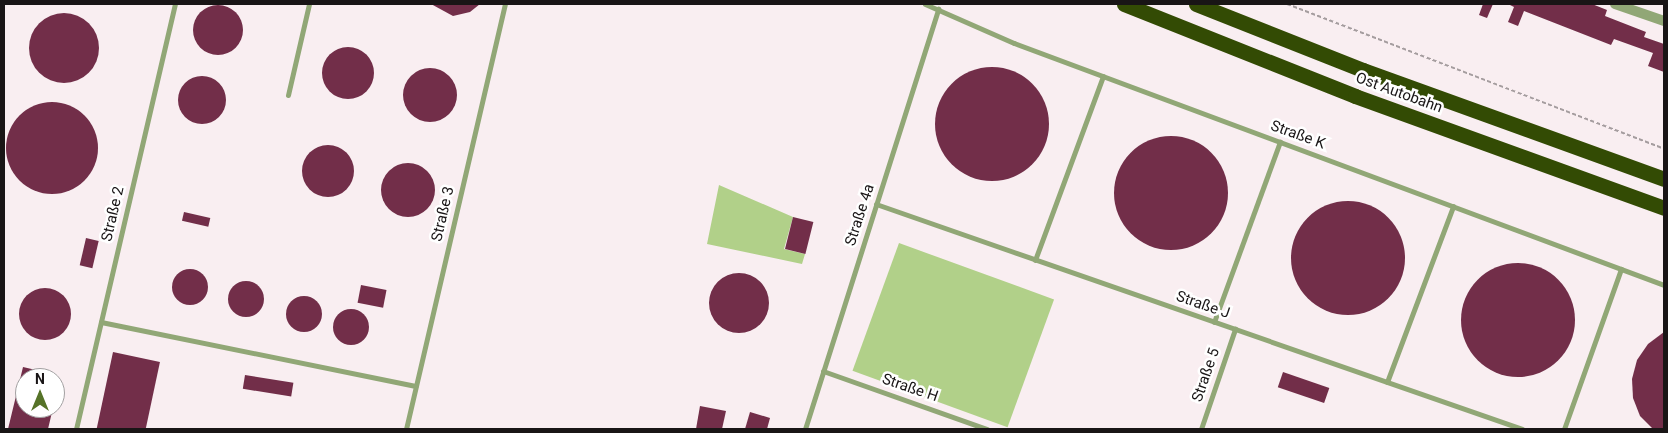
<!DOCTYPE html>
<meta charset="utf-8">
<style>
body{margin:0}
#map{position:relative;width:1668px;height:433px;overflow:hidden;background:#f9eef1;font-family:Roboto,sans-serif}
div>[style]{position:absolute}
.water>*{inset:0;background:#b1d089;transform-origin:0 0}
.building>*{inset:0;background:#722e49;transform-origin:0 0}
.round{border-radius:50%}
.path>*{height:2px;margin-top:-1px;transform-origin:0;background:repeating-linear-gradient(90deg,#a59d9f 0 4px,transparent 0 6.5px)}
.lane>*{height:5px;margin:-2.5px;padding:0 2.5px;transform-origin:2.5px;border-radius:2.5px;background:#91a776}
.street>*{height:10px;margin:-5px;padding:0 5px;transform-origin:5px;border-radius:5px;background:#91a776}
.highway>*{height:15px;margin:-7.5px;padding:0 7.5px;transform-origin:7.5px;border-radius:7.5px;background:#334b04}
span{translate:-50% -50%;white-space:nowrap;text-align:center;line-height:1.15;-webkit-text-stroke:5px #fff;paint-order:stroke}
.street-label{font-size:15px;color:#191516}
.frame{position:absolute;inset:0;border:5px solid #191516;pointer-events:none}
.north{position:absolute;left:15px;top:368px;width:50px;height:50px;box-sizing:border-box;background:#fff;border:1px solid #a3a1a2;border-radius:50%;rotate:0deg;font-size:14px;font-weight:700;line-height:20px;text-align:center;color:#191516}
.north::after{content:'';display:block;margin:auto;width:18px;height:22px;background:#567328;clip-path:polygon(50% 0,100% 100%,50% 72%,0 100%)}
</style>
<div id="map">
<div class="water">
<i style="clip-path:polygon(719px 185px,793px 217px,784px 249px,805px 254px,802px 264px,707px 244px)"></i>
<i style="left:899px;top:243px;width:165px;height:136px;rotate:20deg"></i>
</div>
<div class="building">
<i style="clip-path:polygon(431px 4px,480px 4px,470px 12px,453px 16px)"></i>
<i style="clip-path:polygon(1483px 4px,1493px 4px,1487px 18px,1479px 15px)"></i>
<i style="clip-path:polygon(1508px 4px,1592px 4px,1607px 10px,1605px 16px,1646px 32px,1644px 37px,1664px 44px,1664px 72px,1648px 66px,1653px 53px,1614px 39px,1611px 45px,1524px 11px,1518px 26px,1508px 22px,1514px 7px)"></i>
<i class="round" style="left:193px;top:5px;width:50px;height:50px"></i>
<i class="round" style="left:29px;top:13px;width:70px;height:70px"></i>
<i class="round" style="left:322px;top:47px;width:52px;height:52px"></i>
<i class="round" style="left:935px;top:67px;width:114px;height:114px"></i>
<i class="round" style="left:403px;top:68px;width:54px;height:54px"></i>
<i class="round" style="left:178px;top:76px;width:48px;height:48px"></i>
<i class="round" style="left:6px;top:102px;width:92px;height:92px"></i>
<i class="round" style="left:1114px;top:136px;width:114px;height:114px"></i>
<i class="round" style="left:302px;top:145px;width:52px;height:52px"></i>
<i class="round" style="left:381px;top:163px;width:54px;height:54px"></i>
<i class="round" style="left:1291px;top:201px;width:114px;height:114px"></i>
<i style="left:184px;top:212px;width:27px;height:9px;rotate:13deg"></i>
<i style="left:793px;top:217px;width:21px;height:33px;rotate:14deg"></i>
<i style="left:86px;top:238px;width:13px;height:28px;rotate:13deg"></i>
<i class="round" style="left:1461px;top:263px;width:114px;height:114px"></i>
<i class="round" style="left:172px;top:269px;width:36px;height:36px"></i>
<i class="round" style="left:709px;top:273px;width:60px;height:60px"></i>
<i class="round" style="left:228px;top:281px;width:36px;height:36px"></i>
<i style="left:361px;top:285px;width:26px;height:18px;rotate:11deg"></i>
<i class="round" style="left:19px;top:288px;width:52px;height:52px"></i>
<i class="round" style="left:286px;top:296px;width:36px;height:36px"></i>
<i class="round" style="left:333px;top:309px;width:36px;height:36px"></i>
<i style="clip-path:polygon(1664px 332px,1664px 429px,1653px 429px,1640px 416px,1633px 398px,1632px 379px,1637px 360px,1648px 344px)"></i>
<i style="left:113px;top:352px;width:48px;height:79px;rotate:12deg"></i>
<i style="clip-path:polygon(23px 367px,53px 374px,53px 378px,25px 378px,25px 408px,53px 408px,48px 429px,8px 429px)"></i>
<i style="left:1283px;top:372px;width:49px;height:16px;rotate:19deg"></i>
<i style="left:245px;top:375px;width:49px;height:14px;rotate:9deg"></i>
<i style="clip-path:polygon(700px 406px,726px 411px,722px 429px,696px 429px)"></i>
<i style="clip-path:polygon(750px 412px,770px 418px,767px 429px,745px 429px)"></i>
</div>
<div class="path">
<i style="left:1287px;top:4px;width:404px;rotate:21deg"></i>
</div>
<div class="lane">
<i style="left:925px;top:4px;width:97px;rotate:23.7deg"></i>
<i style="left:1014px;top:43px;width:694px;rotate:20.42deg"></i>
<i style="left:288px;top:95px;width:93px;rotate:-77deg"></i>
<i style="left:876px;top:204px;width:684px;rotate:19.2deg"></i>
<i style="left:1035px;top:260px;width:196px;rotate:-69.7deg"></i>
<i style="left:101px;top:322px;width:321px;rotate:11.5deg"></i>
<i style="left:1214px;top:322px;width:192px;rotate:-69.9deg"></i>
<i style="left:823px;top:371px;width:174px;rotate:19.5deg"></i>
<i style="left:1387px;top:382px;width:188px;rotate:-69.4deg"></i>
<i style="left:76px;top:429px;width:436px;rotate:-76.9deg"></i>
<i style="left:406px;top:429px;width:436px;rotate:-76.9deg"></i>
<i style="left:805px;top:429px;width:441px;rotate:-72.4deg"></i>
<i style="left:1201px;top:429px;width:106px;rotate:-71.2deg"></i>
<i style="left:1564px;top:429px;width:170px;rotate:-70.4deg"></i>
</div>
<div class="street">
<i style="left:1615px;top:4px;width:52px;rotate:19.1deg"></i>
</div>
<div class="highway">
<i style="left:1124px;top:4px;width:249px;rotate:21.7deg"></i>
<i style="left:1355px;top:96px;width:329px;rotate:19.9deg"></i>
<i style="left:1196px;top:4px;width:180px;rotate:21.6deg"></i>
<i style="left:1363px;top:70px;width:320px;rotate:19.9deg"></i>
</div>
<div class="street-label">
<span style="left:1399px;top:93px;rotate:20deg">Ost Autobahn</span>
<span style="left:1298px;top:135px;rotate:20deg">Straße K</span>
<span style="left:113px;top:214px;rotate:-77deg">Straße 2</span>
<span style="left:443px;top:214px;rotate:-77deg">Straße 3</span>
<span style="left:860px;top:215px;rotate:-72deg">Straße 4a</span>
<span style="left:1203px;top:305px;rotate:19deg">Straße J</span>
<span style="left:1206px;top:375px;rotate:-71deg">Straße 5</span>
<span style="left:910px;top:388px;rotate:19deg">Straße H</span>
</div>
<div class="frame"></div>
<div class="north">N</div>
</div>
